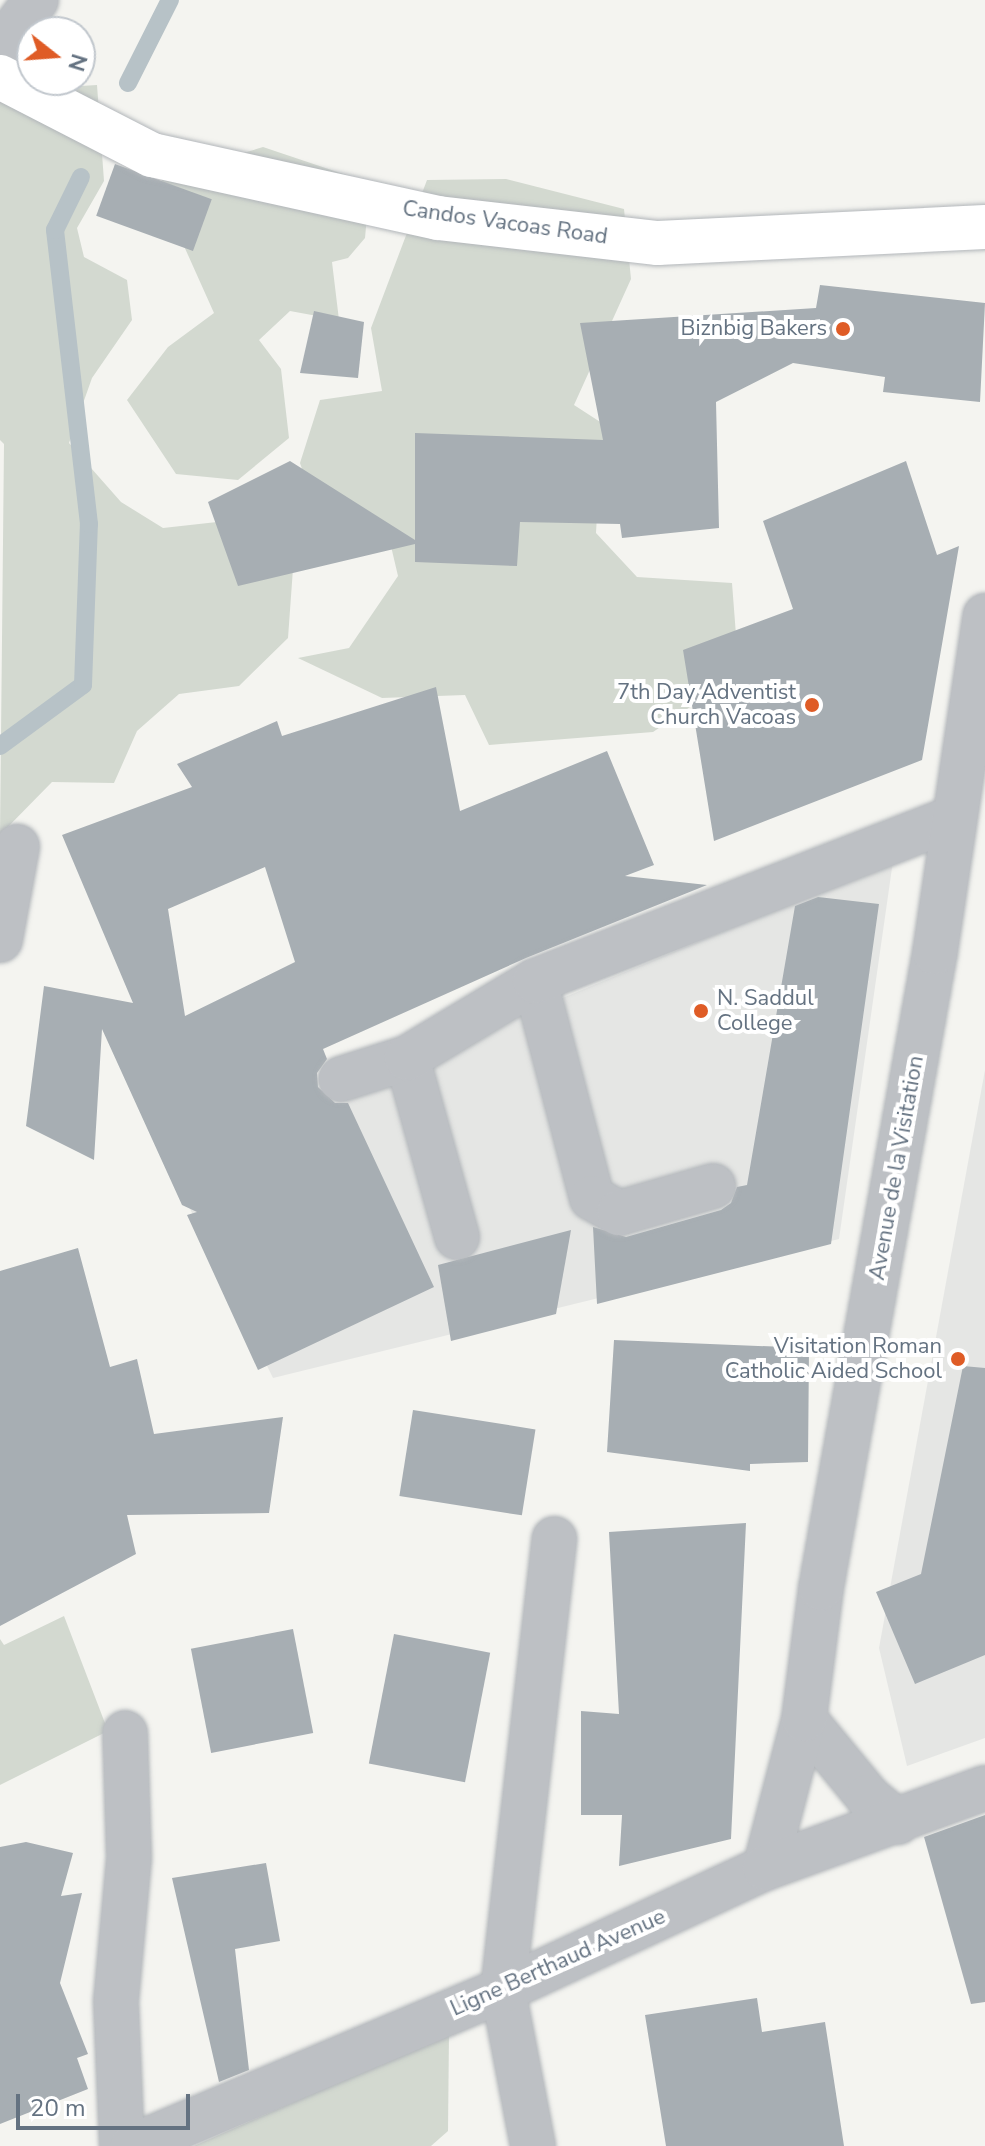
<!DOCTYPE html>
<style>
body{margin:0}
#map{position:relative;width:985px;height:2146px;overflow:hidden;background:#f4f4f0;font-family:"Nunito Sans",sans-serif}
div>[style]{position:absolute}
.built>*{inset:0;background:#e5e6e4}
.green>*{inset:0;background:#d3d9d0}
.stream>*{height:18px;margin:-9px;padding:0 9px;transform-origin:9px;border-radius:9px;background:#b7c2c7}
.building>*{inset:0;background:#a7aeb3;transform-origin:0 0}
.roads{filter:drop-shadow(0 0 2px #b2b6ba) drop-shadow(0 0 2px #b2b6ba)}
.minor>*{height:44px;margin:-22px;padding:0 22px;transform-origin:22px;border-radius:22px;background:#bdc0c4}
.major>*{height:44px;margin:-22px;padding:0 22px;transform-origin:22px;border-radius:22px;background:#fff}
.dots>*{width:22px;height:22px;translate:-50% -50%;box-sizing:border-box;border:4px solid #fff;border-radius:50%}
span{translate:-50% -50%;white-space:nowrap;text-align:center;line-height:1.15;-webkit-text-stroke:8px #fff;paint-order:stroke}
.street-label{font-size:22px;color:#647281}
.poi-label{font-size:22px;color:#647281}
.right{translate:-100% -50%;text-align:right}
.left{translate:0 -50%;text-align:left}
.north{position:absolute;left:16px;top:16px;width:80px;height:80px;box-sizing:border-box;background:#fff;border:2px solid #c1c7cd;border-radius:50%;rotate:107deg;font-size:22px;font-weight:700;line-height:32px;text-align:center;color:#647281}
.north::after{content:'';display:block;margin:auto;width:28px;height:36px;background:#df5c26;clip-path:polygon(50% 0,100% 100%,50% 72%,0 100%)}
.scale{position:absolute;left:16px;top:2094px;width:174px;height:36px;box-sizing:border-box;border:4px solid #647281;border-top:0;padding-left:10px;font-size:24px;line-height:28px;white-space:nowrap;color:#647281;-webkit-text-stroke:6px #fff;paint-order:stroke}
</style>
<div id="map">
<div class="built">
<i style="clip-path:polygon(893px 861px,839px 1239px,273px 1378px,167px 1162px)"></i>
<i style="clip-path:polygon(985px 1070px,985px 1738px,907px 1766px,879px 1648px)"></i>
</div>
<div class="green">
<i style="clip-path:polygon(97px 85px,104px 181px,77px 228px,84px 257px,127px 280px,132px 320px,92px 378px,69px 443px,121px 502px,163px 528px,235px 520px,295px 541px,288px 638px,239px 686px,179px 694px,137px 731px,114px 783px,52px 782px,0 835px,4px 444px,0 440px,0 91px)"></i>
<i style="clip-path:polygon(263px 147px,370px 183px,365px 238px,348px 258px,332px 262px,339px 320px,290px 311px,259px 340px,281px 369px,289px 438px,238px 480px,176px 474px,127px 400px,168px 347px,214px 313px,175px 226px,161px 178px)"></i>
<i style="clip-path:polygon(506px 179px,624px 209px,631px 279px,574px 405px,645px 451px,598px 498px,596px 533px,637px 577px,732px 583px,739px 674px,653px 732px,489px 745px,465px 695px,382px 698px,298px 658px,349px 648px,398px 576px,390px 542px,327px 543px,300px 463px,320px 400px,382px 391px,371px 328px,427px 180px)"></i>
<i style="clip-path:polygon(64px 1616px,108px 1731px,0 1785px,0 1639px,4px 1645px)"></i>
<i style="clip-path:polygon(449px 2033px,448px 2131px,431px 2146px,194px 2146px)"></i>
</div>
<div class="stream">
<i style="left:128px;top:83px;width:93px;rotate:-63.2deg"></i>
<i style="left:0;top:746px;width:103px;rotate:-36.3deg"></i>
<i style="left:83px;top:685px;width:161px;rotate:-87.9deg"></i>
<i style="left:89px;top:524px;width:296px;rotate:-96.6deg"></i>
<i style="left:55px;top:230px;width:59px;rotate:-63.9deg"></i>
</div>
<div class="building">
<i style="left:115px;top:164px;width:103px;height:55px;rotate:20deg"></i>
<i style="clip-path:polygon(820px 285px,985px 303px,980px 402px,883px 392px,885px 377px,793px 363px,716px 402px,719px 528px,622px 538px,620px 524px,520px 522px,517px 566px,415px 562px,415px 544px,238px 586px,208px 502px,290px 461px,415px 540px,415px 433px,603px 440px,580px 323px,816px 308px)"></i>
<i style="clip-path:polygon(314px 311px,364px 322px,358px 378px,300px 373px)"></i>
<i style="clip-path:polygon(906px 461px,937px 555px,959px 546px,922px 760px,714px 841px,683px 650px,793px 609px,763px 521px)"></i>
<i style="clip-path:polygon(evenodd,436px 687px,460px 811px,607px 751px,654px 865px,625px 876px,707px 885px,526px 958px,323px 1049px,327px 1059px,317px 1073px,318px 1087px,335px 1103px,348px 1103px,434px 1287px,258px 1370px,187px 1215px,197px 1212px,182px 1205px,102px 1029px,94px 1160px,26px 1126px,44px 986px,133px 1003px,62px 835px,192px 787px,177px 764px,277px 721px,282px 736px,436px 687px,265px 867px,295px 962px,185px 1016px,168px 909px,265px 867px)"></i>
<i style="clip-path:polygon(818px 897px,879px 904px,831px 1244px,597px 1304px,593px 1227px,626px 1237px,721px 1210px,731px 1203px,737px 1187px,747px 1185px,795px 906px)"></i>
<i style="clip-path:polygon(571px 1230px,556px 1314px,451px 1341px,438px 1265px)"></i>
<i style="clip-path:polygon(78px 1248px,110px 1367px,137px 1359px,154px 1434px,283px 1417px,269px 1513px,127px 1515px,136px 1554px,0 1626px,0 1271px)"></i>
<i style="clip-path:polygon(614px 1340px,809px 1348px,808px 1462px,750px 1464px,750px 1471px,607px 1452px)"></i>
<i style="clip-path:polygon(963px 1366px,985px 1368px,985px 1655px,915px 1684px,876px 1592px,921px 1574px)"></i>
<i style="left:413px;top:1410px;width:124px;height:87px;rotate:9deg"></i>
<i style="clip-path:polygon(746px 1523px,731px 1839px,619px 1866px,622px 1815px,581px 1815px,581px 1711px,619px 1714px,609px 1532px)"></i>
<i style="left:293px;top:1629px;width:106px;height:104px;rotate:79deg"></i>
<i style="left:394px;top:1634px;width:98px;height:132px;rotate:11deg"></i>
<i style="clip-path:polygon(985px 1815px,985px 2002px,971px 2004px,924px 1837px)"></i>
<i style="clip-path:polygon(26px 1842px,73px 1853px,61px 1896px,82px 1893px,60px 1983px,88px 2054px,77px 2058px,88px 2089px,0 2124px,0 1847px)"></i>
<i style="clip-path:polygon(266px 1863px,280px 1941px,235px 1949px,249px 2070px,219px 2082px,172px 1878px)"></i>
<i style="clip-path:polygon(757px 1998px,762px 2032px,825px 2022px,844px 2146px,666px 2146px,645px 2015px)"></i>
</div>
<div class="roads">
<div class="minor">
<i style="left:0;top:48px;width:60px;rotate:-53.1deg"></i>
<i style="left:0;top:940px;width:95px;rotate:-79.6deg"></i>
<i style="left:535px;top:981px;width:224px;rotate:75.3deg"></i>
<i style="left:592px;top:1198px;width:31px;rotate:29deg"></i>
<i style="left:619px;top:1213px;width:98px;rotate:-16deg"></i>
<i style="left:407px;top:1058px;width:186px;rotate:74.4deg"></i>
<i style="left:341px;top:1079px;width:69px;rotate:-17.7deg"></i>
<i style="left:407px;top:1058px;width:149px;rotate:-31deg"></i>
<i style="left:535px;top:981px;width:448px;rotate:-21.3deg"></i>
<i style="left:804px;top:1719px;width:101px;rotate:50.6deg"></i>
<i style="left:868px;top:1797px;width:39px;rotate:40deg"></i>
<i style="left:765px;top:1868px;width:154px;rotate:-75.3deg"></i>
<i style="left:804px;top:1719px;width:132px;rotate:-82.6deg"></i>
<i style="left:821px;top:1588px;width:646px;rotate:-79.84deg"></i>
<i style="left:935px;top:952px;width:340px;rotate:-81.5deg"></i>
<i style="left:122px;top:2146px;width:145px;rotate:-92.4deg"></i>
<i style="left:116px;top:2001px;width:145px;rotate:-84.8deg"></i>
<i style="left:129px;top:1857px;width:124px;rotate:-91.8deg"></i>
<i style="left:133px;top:2146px;width:402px;rotate:-22.9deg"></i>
<i style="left:503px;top:1990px;width:289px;rotate:-25deg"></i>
<i style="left:765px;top:1868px;width:234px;rotate:-20deg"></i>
<i style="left:533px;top:2146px;width:159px;rotate:-100.9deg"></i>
<i style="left:503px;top:1990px;width:454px;rotate:-83.5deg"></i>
</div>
<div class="major">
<i style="left:0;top:77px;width:171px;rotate:27.2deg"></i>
<i style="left:152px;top:155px;width:293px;rotate:12.4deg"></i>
<i style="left:438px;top:218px;width:221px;rotate:6.5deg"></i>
<i style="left:658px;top:243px;width:327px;rotate:-2.8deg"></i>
</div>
</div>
<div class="dots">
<i style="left:843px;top:329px;background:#df5c26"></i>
<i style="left:812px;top:705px;background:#df5c26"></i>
<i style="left:701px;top:1011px;background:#df5c26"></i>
<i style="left:958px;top:1359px;background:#df5c26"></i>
</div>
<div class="street-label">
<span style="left:505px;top:223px;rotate:8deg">Candos Vacoas Road</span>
<span style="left:897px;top:1168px;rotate:-80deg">Avenue de la Visitation</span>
<span style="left:558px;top:1963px;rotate:-24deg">Ligne Berthaud Avenue</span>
</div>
<div class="poi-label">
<span class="right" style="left:827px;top:329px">Biznbig Bakers</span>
<span class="right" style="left:796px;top:705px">7th Day Adventist<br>Church Vacoas</span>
<span class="left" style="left:717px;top:1011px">N. Saddul<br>College</span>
<span class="right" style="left:942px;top:1359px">Visitation Roman<br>Catholic Aided School</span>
</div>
<div class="north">N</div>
<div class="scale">20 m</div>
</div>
